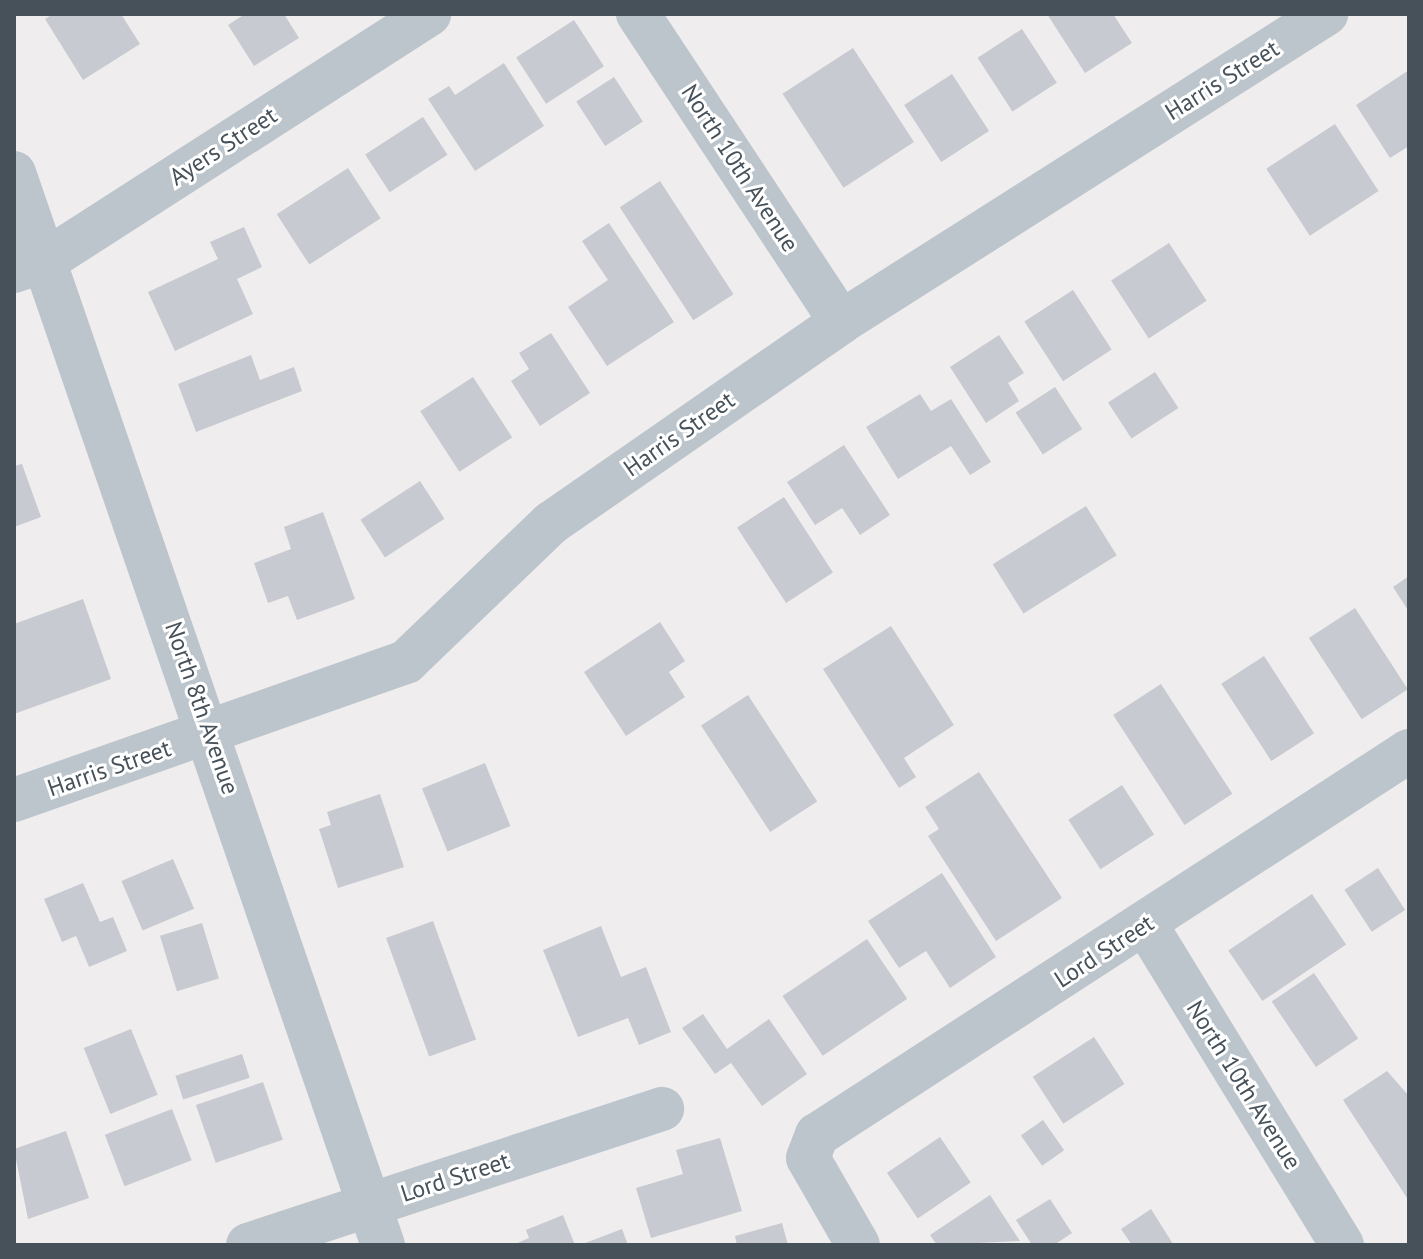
<!DOCTYPE html>
<style>
body{margin:0}
#map{position:relative;width:1423px;height:1259px;overflow:hidden;background:#f0edee;font-family:"PT Sans",sans-serif}
div>[style]{position:absolute}
.building>*{inset:0;background:#c7cad0;transform-origin:0 0}
.minor>*{height:44px;margin:-22px;padding:0 22px;transform-origin:22px;border-radius:22px;background:#bcc5cc}
span{translate:-50% -50%;white-space:nowrap;text-align:center;line-height:1.15;-webkit-text-stroke:6px #fff;paint-order:stroke}
.street-label{font-size:24px;color:#46515a}
.frame{position:absolute;inset:0;border:16px solid #46515a;pointer-events:none}
</style>
<div id="map">
<div class="building">
<i style="clip-path:polygon(53px 14px,121px 14px,140px 44px,83px 80px,45px 19px)"></i>
<i style="clip-path:polygon(245px 14px,284px 14px,299px 38px,254px 66px,228px 25px)"></i>
<i style="clip-path:polygon(1047px 14px,1113px 14px,1132px 43px,1085px 73px)"></i>
<i style="left:574px;top:20px;width:55px;height:69px;rotate:57deg"></i>
<i style="left:1022px;top:29px;width:64px;height:53px;rotate:57deg"></i>
<i style="left:853px;top:48px;width:112px;height:84px;rotate:57deg"></i>
<i style="clip-path:polygon(504px 63px,544px 126px,475px 171px,428px 99px,449px 86px,455px 95px)"></i>
<i style="clip-path:polygon(1409px 70px,1409px 146px,1390px 158px,1356px 105px)"></i>
<i style="left:952px;top:74px;width:68px;height:57px;rotate:57deg"></i>
<i style="left:614px;top:77px;width:53px;height:45px;rotate:57deg"></i>
<i style="left:423px;top:117px;width:45px;height:69px;rotate:57deg"></i>
<i style="left:1335px;top:124px;width:80px;height:82px;rotate:57deg"></i>
<i style="left:348px;top:168px;width:60px;height:85px;rotate:57deg"></i>
<i style="left:660px;top:181px;width:135px;height:48px;rotate:57deg"></i>
<i style="clip-path:polygon(609px 223px,674px 322px,607px 366px,568px 307px,608px 280px,582px 241px)"></i>
<i style="clip-path:polygon(244px 227px,262px 267px,237px 279px,253px 314px,175px 351px,148px 292px,218px 259px,210px 242px)"></i>
<i style="left:1169px;top:243px;width:69px;height:69px;rotate:57deg"></i>
<i style="left:1073px;top:290px;width:71px;height:58px;rotate:57deg"></i>
<i style="clip-path:polygon(551px 333px,590px 393px,540px 426px,511px 381px,529px 369px,519px 353px)"></i>
<i style="clip-path:polygon(999px 335px,1024px 373px,1008px 383px,1019px 401px,986px 423px,950px 367px)"></i>
<i style="clip-path:polygon(251px 355px,260px 380px,294px 367px,302px 391px,196px 432px,178px 384px)"></i>
<i style="left:1155px;top:372px;width:43px;height:56px;rotate:57deg"></i>
<i style="left:473px;top:377px;width:72px;height:63px;rotate:57deg"></i>
<i style="left:1055px;top:387px;width:50px;height:47px;rotate:57deg"></i>
<i style="clip-path:polygon(920px 394px,931px 411px,951px 399px,991px 462px,970px 475px,951px 446px,898px 479px,866px 427px)"></i>
<i style="clip-path:polygon(844px 445px,890px 515px,860px 535px,842px 508px,815px 525px,787px 482px)"></i>
<i style="clip-path:polygon(22px 464px,41px 517px,14px 527px,14px 466px)"></i>
<i style="left:420px;top:481px;width:45px;height:71px;rotate:57deg"></i>
<i style="left:784px;top:497px;width:90px;height:56px;rotate:57deg"></i>
<i style="left:1086px;top:506px;width:58px;height:110px;rotate:58deg"></i>
<i style="clip-path:polygon(323px 512px,355px 599px,297px 620px,288px 596px,268px 603px,254px 563px,291px 549px,284px 527px)"></i>
<i style="clip-path:polygon(1409px 576px,1409px 612px,1393px 587px)"></i>
<i style="clip-path:polygon(83px 599px,111px 679px,14px 714px,14px 624px)"></i>
<i style="left:1355px;top:608px;width:97px;height:55px;rotate:57deg"></i>
<i style="clip-path:polygon(660px 622px,685px 661px,669px 672px,685px 697px,626px 736px,584px 672px)"></i>
<i style="clip-path:polygon(891px 626px,954px 725px,904px 758px,916px 777px,899px 788px,823px 669px)"></i>
<i style="left:1264px;top:656px;width:92px;height:51px;rotate:57deg"></i>
<i style="left:1161px;top:684px;width:131px;height:57px;rotate:57deg"></i>
<i style="left:748px;top:695px;width:127px;height:56px;rotate:57deg"></i>
<i style="left:485px;top:763px;width:68px;height:68px;rotate:68deg"></i>
<i style="clip-path:polygon(979px 772px,1062px 898px,996px 941px,928px 836px,939px 829px,925px 807px)"></i>
<i style="left:1122px;top:785px;width:59px;height:64px;rotate:57deg"></i>
<i style="clip-path:polygon(380px 794px,404px 867px,338px 888px,319px 829px,331px 825px,327px 812px)"></i>
<i style="left:173px;top:859px;width:54px;height:56px;rotate:67deg"></i>
<i style="left:1378px;top:868px;width:50px;height:40px;rotate:57deg"></i>
<i style="clip-path:polygon(942px 873px,996px 957px,950px 988px,926px 951px,899px 968px,868px 921px)"></i>
<i style="clip-path:polygon(83px 883px,100px 922px,113px 917px,127px 951px,89px 967px,76px 936px,62px 942px,44px 899px)"></i>
<i style="left:1312px;top:894px;width:61px;height:101px;rotate:56deg"></i>
<i style="left:433px;top:921px;width:126px;height:50px;rotate:70deg"></i>
<i style="left:202px;top:923px;width:58px;height:44px;rotate:73deg"></i>
<i style="clip-path:polygon(601px 926px,621px 977px,646px 967px,671px 1032px,639px 1045px,628px 1018px,578px 1037px,543px 950px)"></i>
<i style="left:867px;top:939px;width:72px;height:102px;rotate:56deg"></i>
<i style="left:1314px;top:973px;width:79px;height:51px;rotate:56deg"></i>
<i style="clip-path:polygon(703px 1014px,727px 1049px,769px 1019px,807px 1074px,762px 1106px,731px 1063px,715px 1074px,682px 1028px)"></i>
<i style="left:131px;top:1029px;width:71px;height:51px;rotate:68deg"></i>
<i style="left:1094px;top:1037px;width:56px;height:73px;rotate:57deg"></i>
<i style="left:242px;top:1054px;width:25px;height:70px;rotate:72deg"></i>
<i style="clip-path:polygon(1387px 1071px,1409px 1096px,1409px 1201px,1343px 1100px)"></i>
<i style="left:263px;top:1082px;width:61px;height:71px;rotate:71deg"></i>
<i style="left:172px;top:1109px;width:55px;height:72px;rotate:69deg"></i>
<i style="left:1043px;top:1120px;width:37px;height:27px;rotate:55deg"></i>
<i style="clip-path:polygon(66px 1131px,89px 1198px,28px 1219px,14px 1149px)"></i>
<i style="left:940px;top:1137px;width:55px;height:64px;rotate:56deg"></i>
<i style="clip-path:polygon(720px 1138px,742px 1211px,651px 1238px,636px 1188px,683px 1174px,676px 1150px)"></i>
<i style="clip-path:polygon(990px 1195px,1020px 1241px,937px 1245px,930px 1235px)"></i>
<i style="clip-path:polygon(1050px 1199px,1072px 1233px,1054px 1245px,1032px 1245px,1016px 1220px)"></i>
<i style="clip-path:polygon(1151px 1209px,1173px 1244px,1171px 1245px,1132px 1245px,1121px 1229px)"></i>
<i style="clip-path:polygon(563px 1215px,575px 1245px,513px 1245px,529px 1238px,526px 1230px)"></i>
<i style="clip-path:polygon(782px 1223px,788px 1245px,737px 1245px,735px 1236px)"></i>
<i style="clip-path:polygon(622px 1229px,628px 1245px,580px 1245px)"></i>
</div>
<div class="minor">
<i style="left:638px;top:14px;width:369px;rotate:56.6deg"></i>
<i style="left:14px;top:173px;width:1134px;rotate:71.01deg"></i>
<i style="left:14px;top:271px;width:36px;rotate:-19deg"></i>
<i style="left:48px;top:259px;width:453px;rotate:-32.7deg"></i>
<i style="left:14px;top:800px;width:416px;rotate:-19.4deg"></i>
<i style="left:406px;top:662px;width:201px;rotate:-43.8deg"></i>
<i style="left:551px;top:523px;width:353px;rotate:-34.7deg"></i>
<i style="left:841px;top:322px;width:575px;rotate:-32.42deg"></i>
<i style="left:1146px;top:925px;width:375px;rotate:58.5deg"></i>
<i style="left:248px;top:1245px;width:436px;rotate:-18.2deg"></i>
<i style="left:858px;top:1245px;width:100px;rotate:-119.9deg"></i>
<i style="left:808px;top:1158px;width:25px;rotate:-69deg"></i>
<i style="left:817px;top:1135px;width:706px;rotate:-32.97deg"></i>
</div>
<div class="street-label">
<span style="left:1222px;top:80px;rotate:-32deg">Harris Street</span>
<span style="left:223px;top:146px;rotate:-33deg">Ayers Street</span>
<span style="left:740px;top:168px;rotate:57deg">North 10th Avenue</span>
<span style="left:679px;top:434px;rotate:-35deg">Harris Street</span>
<span style="left:202px;top:708px;rotate:71deg">North 8th Avenue</span>
<span style="left:109px;top:768px;rotate:-19deg">Harris Street</span>
<span style="left:1104px;top:951px;rotate:-33deg">Lord Street</span>
<span style="left:1244px;top:1085px;rotate:58deg">North 10th Avenue</span>
<span style="left:455px;top:1177px;rotate:-18deg">Lord Street</span>
</div>
<div class="frame"></div>
</div>
